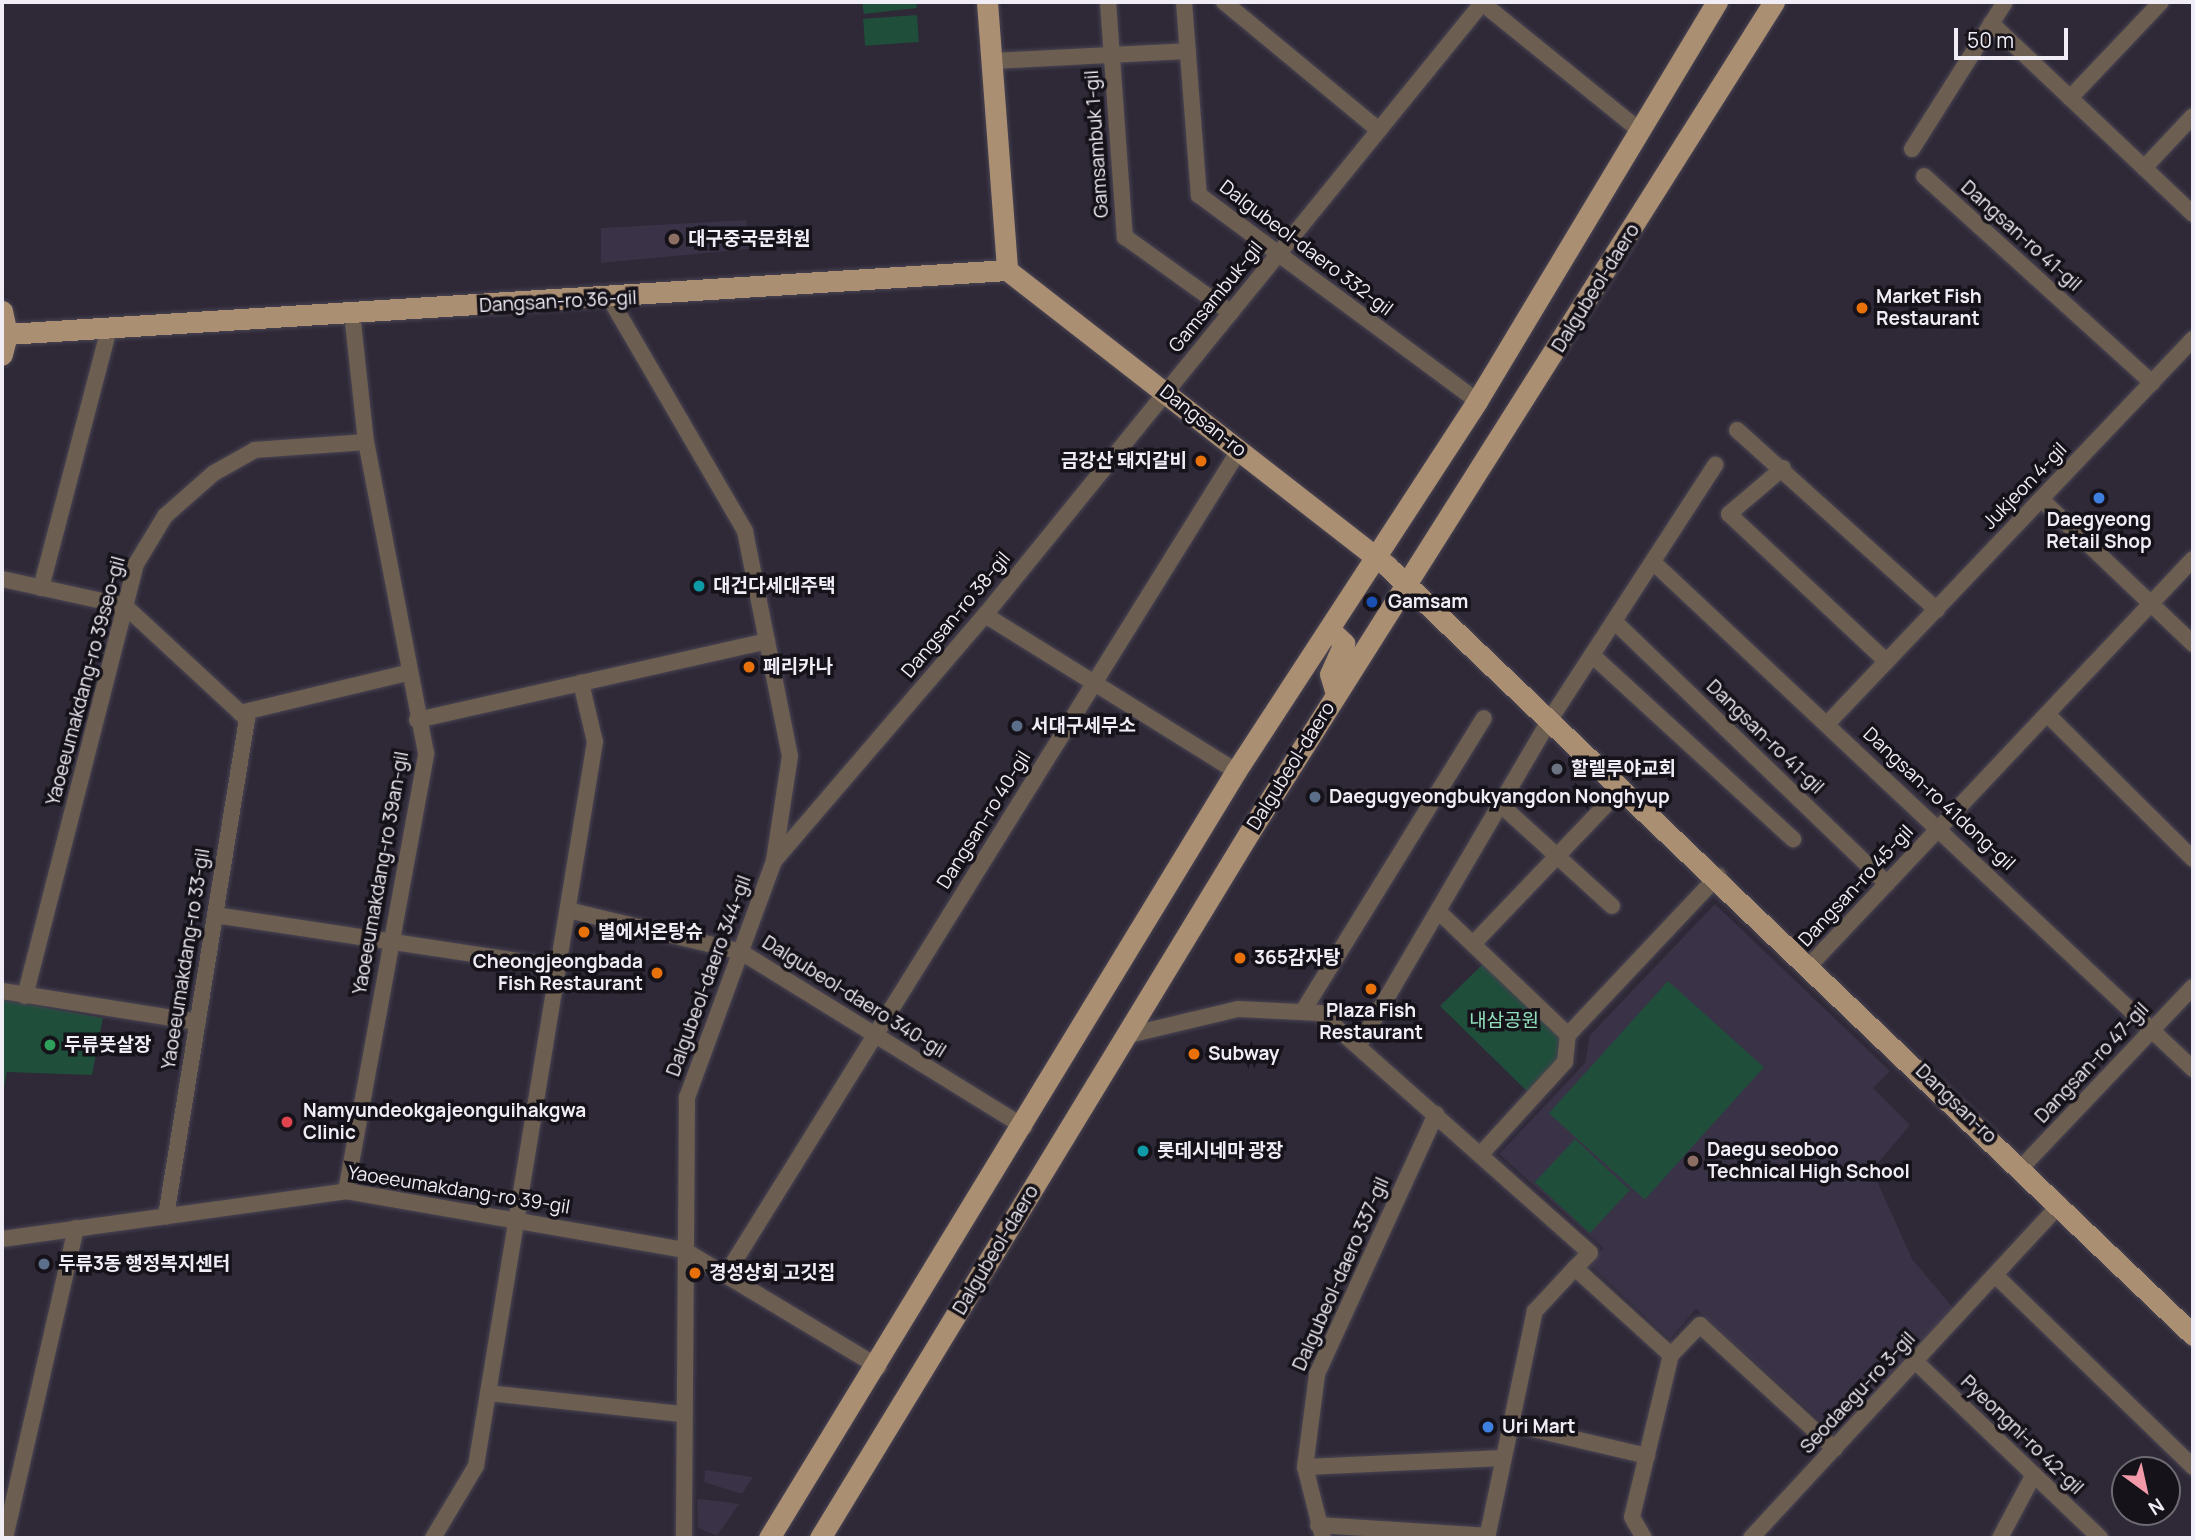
<!DOCTYPE html>
<meta charset="utf-8">
<style>
body{margin:0}
#map{position:relative;width:2195px;height:1540px;overflow:hidden;background:#2e2837;font-family:Manrope,"Noto Sans KR",sans-serif}
div>[style]{position:absolute}
.built>*{inset:0;background:#3a3246}
.green>*{inset:0;background:#1f4e3b;transform-origin:0 0}
.roads{filter:drop-shadow(0 0 2px #494452) drop-shadow(0 0 2px #494452)}
.minor>*{height:16px;margin:-8px;padding:0 8px;transform-origin:8px;border-radius:8px;background:#6c5e50}
.major>*{height:21px;margin:-10.5px;padding:0 10.5px;transform-origin:10.5px;border-radius:10.5px;background:#ab8f72}
.dots>*{width:19px;height:19px;translate:-50% -50%;box-sizing:border-box;border:4px solid #151219;border-radius:50%}
span{translate:-50% -50%;white-space:nowrap;text-align:center;line-height:1.15;-webkit-text-stroke:7px #151219;paint-order:stroke}
.street-label{font-size:19px;color:#f1edf7}
.poi-label{font-size:19px;color:#f1edf7;font-weight:700}
.left{translate:0 -50%;text-align:left}
.right{translate:-100% -50%;text-align:right}
.park-label{font-size:19px;color:#92e1bd}
.frame{position:absolute;inset:0;border:4px solid #f1edf7;pointer-events:none}
.north{position:absolute;left:2111px;top:1456px;width:70px;height:70px;box-sizing:border-box;background:#151219;border:2px solid #6d6a72;border-radius:50%;rotate:147deg;font-size:19px;font-weight:700;line-height:28px;text-align:center;color:#f1edf7}
.north::after{content:'';display:block;margin:auto;width:24px;height:32px;background:#f39aaa;clip-path:polygon(50% 0,100% 100%,50% 72%,0 100%)}
.scale{position:absolute;left:1954px;top:28px;width:114px;height:32px;box-sizing:border-box;border:4px solid #f1edf7;border-top:0;padding-left:9px;font-size:21px;line-height:24px;white-space:nowrap;color:#f1edf7;-webkit-text-stroke:5px #151219;paint-order:stroke}
</style>
<div id="map">
<div class="built">
<i style="clip-path:polygon(746px 220px,749px 249px,601px 263px,601px 228px)"></i>
<i style="clip-path:polygon(1715px 904px,1890px 1071px,1873px 1088px,1910px 1125px,1872px 1170px,1912px 1259px,1954px 1309px,1841px 1431px,1831px 1430px,1696px 1309px,1670px 1339px,1591px 1266px,1603px 1248px,1499px 1154px,1585px 1063px,1590px 1035px)"></i>
<i style="clip-path:polygon(705px 1470px,753px 1477px,742px 1494px,704px 1482px)"></i>
<i style="clip-path:polygon(697px 1499px,717px 1501px,739px 1504px,717px 1536px,698px 1528px)"></i>
</div>
<div class="green">
<i style="clip-path:polygon(862px 2px,916px 2px,917px 8px,864px 14px)"></i>
<i style="left:917px;top:15px;width:27px;height:54px;rotate:86deg"></i>
<i style="clip-path:polygon(1488px 959px,1568px 1035px,1565px 1062px,1533px 1097px,1440px 1006px)"></i>
<i style="left:1668px;top:981px;width:129px;height:178px;rotate:42deg"></i>
<i style="clip-path:polygon(2px 1000px,103px 1018px,92px 1075px,7px 1072px,2px 1098px)"></i>
<i style="left:1575px;top:1139px;width:75px;height:59px;rotate:43deg"></i>
</div>
<div class="roads">
<div class="minor">
<i style="left:1108px;top:2px;width:236px;rotate:85.9deg"></i>
<i style="left:1125px;top:237px;width:130px;rotate:35.6deg"></i>
<i style="left:1184px;top:2px;width:194px;rotate:85.6deg"></i>
<i style="left:1199px;top:195px;width:346px;rotate:36.5deg"></i>
<i style="left:1224px;top:2px;width:201px;rotate:39.6deg"></i>
<i style="left:1481px;top:2px;width:202px;rotate:39deg"></i>
<i style="left:1991px;top:23px;width:278px;rotate:43.4deg"></i>
<i style="left:991px;top:61px;width:197px;rotate:-2.9deg"></i>
<i style="left:2070px;top:98px;width:132px;rotate:-46.5deg"></i>
<i style="left:1912px;top:149px;width:174px;rotate:-57.7deg"></i>
<i style="left:2144px;top:168px;width:71px;rotate:-46.7deg"></i>
<i style="left:1924px;top:176px;width:308px;rotate:42.2deg"></i>
<i style="left:610px;top:299px;width:268px;rotate:59.8deg"></i>
<i style="left:745px;top:531px;width:229px;rotate:78.7deg"></i>
<i style="left:790px;top:756px;width:106px;rotate:98.7deg"></i>
<i style="left:774px;top:861px;width:252px;rotate:110.2deg"></i>
<i style="left:687px;top:1097px;width:441px;rotate:90.4deg"></i>
<i style="left:1737px;top:430px;width:269px;rotate:42deg"></i>
<i style="left:1783px;top:468px;width:71px;rotate:139.6deg"></i>
<i style="left:1729px;top:514px;width:216px;rotate:43.1deg"></i>
<i style="left:2042px;top:500px;width:209px;rotate:43.6deg"></i>
<i style="left:1653px;top:562px;width:741px;rotate:43.19deg"></i>
<i style="left:2px;top:579px;width:126px;rotate:12.4deg"></i>
<i style="left:125px;top:606px;width:166px;rotate:42.8deg"></i>
<i style="left:247px;top:719px;width:504px;rotate:99.26deg"></i>
<i style="left:41px;top:588px;width:269px;rotate:-75.3deg"></i>
<i style="left:985px;top:615px;width:296px;rotate:31.9deg"></i>
<i style="left:1614px;top:621px;width:379px;rotate:43.9deg"></i>
<i style="left:1592px;top:655px;width:273px;rotate:42.5deg"></i>
<i style="left:240px;top:713px;width:172px;rotate:-13.5deg"></i>
<i style="left:2047px;top:714px;width:206px;rotate:44.8deg"></i>
<i style="left:417px;top:720px;width:359px;rotate:-12.7deg"></i>
<i style="left:1828px;top:723px;width:530px;rotate:-46.45deg"></i>
<i style="left:1501px;top:805px;width:150px;rotate:42.3deg"></i>
<i style="left:774px;top:861px;width:324px;rotate:-49.4deg"></i>
<i style="left:985px;top:615px;width:790px;rotate:-50.91deg"></i>
<i style="left:568px;top:910px;width:178px;rotate:13.6deg"></i>
<i style="left:741px;top:952px;width:333px;rotate:31.7deg"></i>
<i style="left:1439px;top:912px;width:178px;rotate:43.6deg"></i>
<i style="left:215px;top:915px;width:347px;rotate:8.6deg"></i>
<i style="left:1473px;top:944px;width:217px;rotate:-46.3deg"></i>
<i style="left:1810px;top:965px;width:558px;rotate:-46.67deg"></i>
<i style="left:2px;top:991px;width:198px;rotate:9deg"></i>
<i style="left:25px;top:996px;width:446px;rotate:-75.6deg"></i>
<i style="left:136px;top:564px;width:56px;rotate:-58.9deg"></i>
<i style="left:165px;top:516px;width:65px;rotate:-41.3deg"></i>
<i style="left:214px;top:473px;width:47px;rotate:-29.3deg"></i>
<i style="left:255px;top:450px;width:111px;rotate:-4.1deg"></i>
<i style="left:1303px;top:1011px;width:344px;rotate:-58.3deg"></i>
<i style="left:1129px;top:1035px;width:112px;rotate:-13.4deg"></i>
<i style="left:1238px;top:1009px;width:82px;rotate:2.8deg"></i>
<i style="left:1320px;top:1013px;width:361px;rotate:41.6deg"></i>
<i style="left:1590px;top:1253px;width:21px;rotate:135deg"></i>
<i style="left:1575px;top:1268px;width:130px;rotate:42.2deg"></i>
<i style="left:1359px;top:1045px;width:379px;rotate:-59.6deg"></i>
<i style="left:1551px;top:718px;width:302px;rotate:-57deg"></i>
<i style="left:1481px;top:1154px;width:125px;rotate:-47.6deg"></i>
<i style="left:1565px;top:1062px;width:27px;rotate:-84deg"></i>
<i style="left:1568px;top:1035px;width:219px;rotate:-46.7deg"></i>
<i style="left:2022px;top:1167px;width:248px;rotate:-46.5deg"></i>
<i style="left:346px;top:1191px;width:445px;rotate:-79.6deg"></i>
<i style="left:426px;top:753px;width:317px;rotate:-100.9deg"></i>
<i style="left:366px;top:442px;width:129px;rotate:-96.2deg"></i>
<i style="left:2px;top:1239px;width:347px;rotate:-7.9deg"></i>
<i style="left:346px;top:1191px;width:343px;rotate:9.9deg"></i>
<i style="left:684px;top:1250px;width:227px;rotate:31deg"></i>
<i style="left:732px;top:1265px;width:961px;rotate:-58.1deg"></i>
<i style="left:1995px;top:1275px;width:276px;rotate:44.1deg"></i>
<i style="left:1671px;top:1355px;width:42px;rotate:-46deg"></i>
<i style="left:1700px;top:1325px;width:183px;rotate:42.6deg"></i>
<i style="left:1915px;top:1361px;width:256px;rotate:43.7deg"></i>
<i style="left:488px;top:1393px;width:193px;rotate:6.2deg"></i>
<i style="left:1511px;top:1424px;width:140px;rotate:13.2deg"></i>
<i style="left:1305px;top:1467px;width:198px;rotate:-2.6deg"></i>
<i style="left:1318px;top:1525px;width:168px;rotate:3.7deg"></i>
<i style="left:5px;top:1538px;width:318px;rotate:-77.1deg"></i>
<i style="left:433px;top:1538px;width:84px;rotate:-59.2deg"></i>
<i style="left:476px;top:1466px;width:734px;rotate:-80.67deg"></i>
<i style="left:595px;top:742px;width:61px;rotate:-103.3deg"></i>
<i style="left:1323px;top:1538px;width:73px;rotate:-104.2deg"></i>
<i style="left:1305px;top:1467px;width:94px;rotate:-82.6deg"></i>
<i style="left:1317px;top:1374px;width:286px;rotate:-65.4deg"></i>
<i style="left:1487px;top:1538px;width:232px;rotate:-78.1deg"></i>
<i style="left:1535px;top:1311px;width:59px;rotate:-47.1deg"></i>
<i style="left:1644px;top:1538px;width:24px;rotate:-120deg"></i>
<i style="left:1632px;top:1517px;width:167px;rotate:-76.5deg"></i>
<i style="left:1751px;top:1538px;width:455px;rotate:-47.2deg"></i>
<i style="left:2000px;top:1538px;width:72px;rotate:-62deg"></i>
</div>
<div class="major">
<i style="left:987px;top:2px;width:269px;rotate:85.7deg"></i>
<i style="left:1007px;top:270px;width:483px;rotate:37.9deg"></i>
<i style="left:1388px;top:567px;width:1113px;rotate:43.65deg"></i>
<i style="left:2px;top:311px;width:24px;rotate:78deg"></i>
<i style="left:7px;top:334px;width:21px;rotate:104deg"></i>
<i style="left:7px;top:334px;width:1002px;rotate:-3.66deg"></i>
<i style="left:1329px;top:629px;width:21px;rotate:43deg"></i>
<i style="left:1344px;top:643px;width:34px;rotate:114deg"></i>
<i style="left:1330px;top:674px;width:21px;rotate:73deg"></i>
<i style="left:769px;top:1538px;width:898px;rotate:-58.66deg"></i>
<i style="left:1236px;top:771px;width:442px;rotate:-56.9deg"></i>
<i style="left:1477px;top:401px;width:466px;rotate:-59deg"></i>
<i style="left:820px;top:1538px;width:825px;rotate:-58.68deg"></i>
<i style="left:1249px;top:833px;width:983px;rotate:-57.72deg"></i>
</div>
</div>
<div class="dots">
<i style="left:674px;top:239px;background:#8d6e63"></i>
<i style="left:1862px;top:308px;background:#e8710a"></i>
<i style="left:1201px;top:461px;background:#e8710a"></i>
<i style="left:2099px;top:498px;background:#3f7fe0"></i>
<i style="left:699px;top:586px;background:#0f9aa8"></i>
<i style="left:1372px;top:602px;background:#1a4fb4"></i>
<i style="left:749px;top:667px;background:#e8710a"></i>
<i style="left:1017px;top:726px;background:#5c6f8a"></i>
<i style="left:1557px;top:769px;background:#6b7280"></i>
<i style="left:1315px;top:797px;background:#5c6f8a"></i>
<i style="left:584px;top:932px;background:#e8710a"></i>
<i style="left:1240px;top:958px;background:#e8710a"></i>
<i style="left:657px;top:973px;background:#e8710a"></i>
<i style="left:1371px;top:989px;background:#e8710a"></i>
<i style="left:50px;top:1045px;background:#2e9e5b"></i>
<i style="left:1194px;top:1054px;background:#e8710a"></i>
<i style="left:287px;top:1122px;background:#e0444e"></i>
<i style="left:1143px;top:1151px;background:#0f9aa8"></i>
<i style="left:1693px;top:1161px;background:#8d6e63"></i>
<i style="left:44px;top:1264px;background:#5c6f8a"></i>
<i style="left:695px;top:1273px;background:#e8710a"></i>
<i style="left:1488px;top:1427px;background:#3f7fe0"></i>
</div>
<div class="street-label">
<span style="left:1097px;top:144px;rotate:-94deg">Gamsambuk 1-gil</span>
<span style="left:2021px;top:236px;rotate:42deg">Dangsan-ro 41-gil</span>
<span style="left:1306px;top:248px;rotate:37deg">Dalgubeol-daero 332-gil</span>
<span style="left:1596px;top:288px;rotate:-58deg">Dalgubeol-daero</span>
<span style="left:1216px;top:297px;rotate:-51deg">Gamsambuk-gil</span>
<span style="left:558px;top:302px;rotate:-3deg">Dangsan-ro 36-gil</span>
<span style="left:1203px;top:421px;rotate:38deg">Dangsan-ro</span>
<span style="left:2025px;top:486px;rotate:-46deg">Jukjeon 4-gil</span>
<span style="left:956px;top:615px;rotate:-50deg">Dangsan-ro 38-gil</span>
<span style="left:86px;top:681px;rotate:-75deg">Yaoeeumakdang-ro 39seo-gil</span>
<span style="left:1765px;top:737px;rotate:44deg">Dangsan-ro 41-gil</span>
<span style="left:1291px;top:766px;rotate:-58deg">Dalgubeol-daero</span>
<span style="left:1939px;top:799px;rotate:43deg">Dangsan-ro 41dong-gil</span>
<span style="left:984px;top:820px;rotate:-58deg">Dangsan-ro 40-gil</span>
<span style="left:381px;top:873px;rotate:-80deg">Yaoeeumakdang-ro 39an-gil</span>
<span style="left:1856px;top:886px;rotate:-47deg">Dangsan-ro 45-gil</span>
<span style="left:186px;top:959px;rotate:-81deg">Yaoeeumakdang-ro 33-gil</span>
<span style="left:709px;top:976px;rotate:-70deg">Dalgubeol-daero 344-gil</span>
<span style="left:854px;top:997px;rotate:32deg">Dalgubeol-daero 340-gil</span>
<span style="left:2092px;top:1063px;rotate:-47deg">Dangsan-ro 47-gil</span>
<span style="left:1956px;top:1104px;rotate:44deg">Dangsan-ro</span>
<span style="left:459px;top:1190px;rotate:9deg">Yaoeeumakdang-ro 39-gil</span>
<span style="left:996px;top:1250px;rotate:-59deg">Dalgubeol-daero</span>
<span style="left:1341px;top:1274px;rotate:-66deg">Dalgubeol-daero 337-gil</span>
<span style="left:1858px;top:1393px;rotate:-47deg">Seodaegu-ro 3-gil</span>
<span style="left:2022px;top:1435px;rotate:44deg">Pyeongni-ro 42-gil</span>
</div>
<div class="poi-label">
<span class="left" style="left:688px;top:239px">대구중국문화원</span>
<span class="left" style="left:1876px;top:308px">Market Fish<br>Restaurant</span>
<span class="right" style="left:1187px;top:461px">금강산 돼지갈비</span>
<span style="left:2099px;top:531px">Daegyeong<br>Retail Shop</span>
<span class="left" style="left:713px;top:586px">대건다세대주택</span>
<span class="left" style="left:1388px;top:602px">Gamsam</span>
<span class="left" style="left:763px;top:667px">페리카나</span>
<span class="left" style="left:1031px;top:726px">서대구세무소</span>
<span class="left" style="left:1571px;top:769px">할렐루야교회</span>
<span class="left" style="left:1329px;top:797px">Daegugyeongbukyangdon Nonghyup</span>
<span class="left" style="left:598px;top:932px">별에서온탕슈</span>
<span class="left" style="left:1254px;top:958px">365감자탕</span>
<span class="right" style="left:643px;top:973px">Cheongjeongbada<br>Fish Restaurant</span>
<span style="left:1371px;top:1022px">Plaza Fish<br>Restaurant</span>
<span class="left" style="left:64px;top:1045px">두류풋살장</span>
<span class="left" style="left:1208px;top:1054px">Subway</span>
<span class="left" style="left:303px;top:1122px">Namyundeokgajeonguihakgwa<br>Clinic</span>
<span class="left" style="left:1707px;top:1161px">Daegu seoboo<br>Technical High School</span>
<span class="left" style="left:1157px;top:1151px">롯데시네마 광장</span>
<span class="left" style="left:58px;top:1264px">두류3동 행정복지센터</span>
<span class="left" style="left:709px;top:1273px">경성상회 고깃집</span>
<span class="left" style="left:1502px;top:1427px">Uri Mart</span>
</div>
<div class="park-label">
<span style="left:1504px;top:1021px">내삼공원</span>
</div>
<div class="frame"></div>
<div class="north">N</div>
<div class="scale">50 m</div>
</div>
